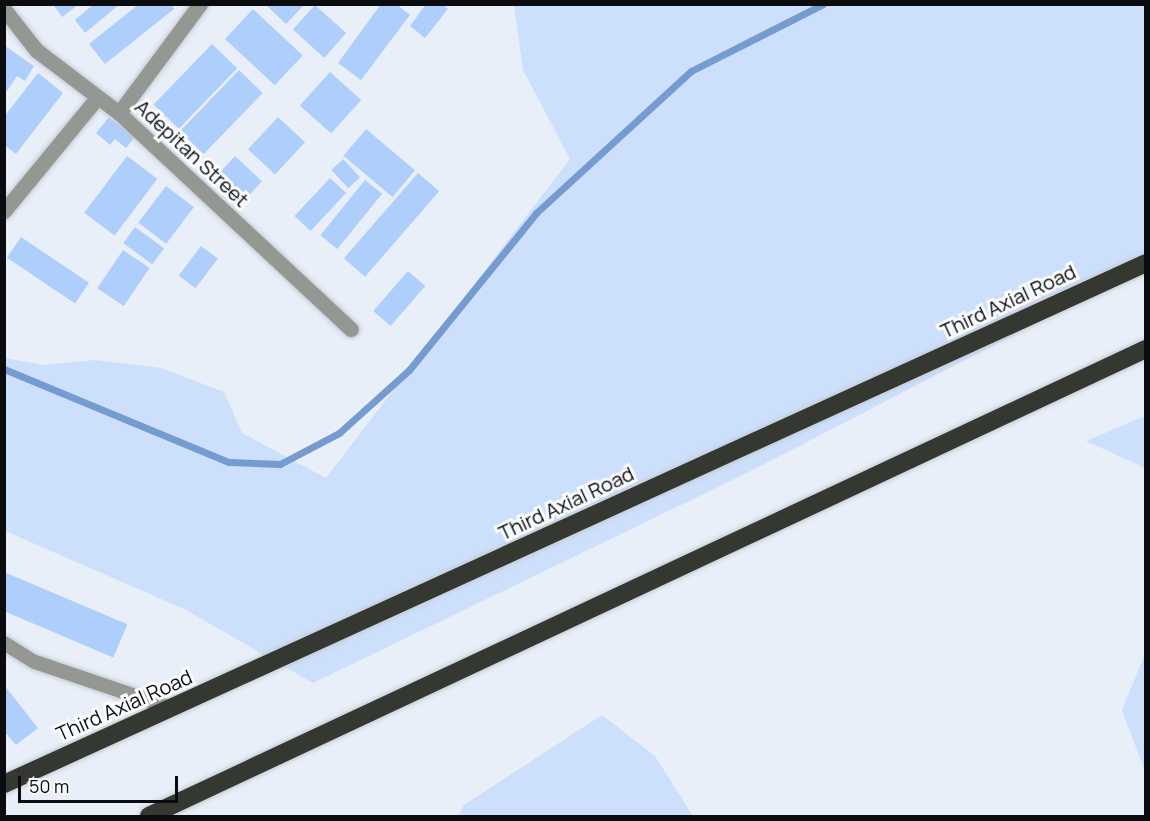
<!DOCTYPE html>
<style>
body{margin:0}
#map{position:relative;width:1150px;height:821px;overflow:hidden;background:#e8eff8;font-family:Manrope,sans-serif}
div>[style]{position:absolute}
.green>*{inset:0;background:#cce0fc}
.stream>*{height:7px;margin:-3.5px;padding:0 3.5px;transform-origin:3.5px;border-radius:3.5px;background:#759bd0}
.building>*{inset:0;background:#aecefb;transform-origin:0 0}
.roads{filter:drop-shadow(0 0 2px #c4cbd3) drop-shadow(0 0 2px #c4cbd3)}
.lane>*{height:14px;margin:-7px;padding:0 7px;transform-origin:7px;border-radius:7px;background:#959793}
.street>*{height:15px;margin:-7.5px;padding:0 7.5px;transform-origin:7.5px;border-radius:7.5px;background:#959793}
.highway>*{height:18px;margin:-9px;padding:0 9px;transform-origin:9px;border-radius:9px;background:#353830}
span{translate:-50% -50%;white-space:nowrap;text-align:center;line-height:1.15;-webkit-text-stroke:6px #fafcfe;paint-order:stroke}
.street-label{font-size:20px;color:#0a0c0f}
.frame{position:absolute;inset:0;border:6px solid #0a0c0f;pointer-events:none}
.scale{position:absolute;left:18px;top:776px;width:160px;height:27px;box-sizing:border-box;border:3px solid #0a0c0f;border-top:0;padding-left:8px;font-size:18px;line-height:21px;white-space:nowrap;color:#0a0c0f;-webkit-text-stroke:4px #fafcfe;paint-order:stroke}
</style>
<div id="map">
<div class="green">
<i style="clip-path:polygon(514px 5px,1145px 5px,1145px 267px,747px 473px,313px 683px,184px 609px,5px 531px,4px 358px,44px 365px,95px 360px,161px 368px,224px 392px,242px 433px,326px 478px,570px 159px,523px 70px)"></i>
<i style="clip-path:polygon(1145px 416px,1145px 468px,1086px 441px)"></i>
<i style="clip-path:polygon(1145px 654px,1145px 771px,1122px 710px)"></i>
<i style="clip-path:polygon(602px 715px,655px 756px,693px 816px,458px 816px,464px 805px)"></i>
</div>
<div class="stream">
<i style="left:4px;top:369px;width:243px;rotate:22.5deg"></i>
<i style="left:229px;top:462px;width:51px;rotate:2.2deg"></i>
<i style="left:280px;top:464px;width:67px;rotate:-27.7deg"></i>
<i style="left:339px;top:433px;width:94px;rotate:-42deg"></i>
<i style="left:409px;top:370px;width:202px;rotate:-51deg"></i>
<i style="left:536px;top:213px;width:210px;rotate:-42.5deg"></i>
<i style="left:691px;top:71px;width:148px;rotate:-26.9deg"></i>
</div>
<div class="building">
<i style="clip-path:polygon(53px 4px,79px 4px,62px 17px)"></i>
<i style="clip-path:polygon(94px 4px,120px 4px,85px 33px,75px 20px)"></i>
<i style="clip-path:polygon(139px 4px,171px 4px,174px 9px,105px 64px,89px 44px)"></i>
<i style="clip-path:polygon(265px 4px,305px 4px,286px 24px)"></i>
<i style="clip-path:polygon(381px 4px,396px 4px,410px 15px,361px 80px,338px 63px)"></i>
<i style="clip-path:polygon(426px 4px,442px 4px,448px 9px,425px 38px,410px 26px)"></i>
<i style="left:315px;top:5px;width:42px;height:33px;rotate:42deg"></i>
<i style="left:253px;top:9px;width:68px;height:41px;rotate:43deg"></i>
<i style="left:212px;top:44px;width:35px;height:84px;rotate:44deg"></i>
<i style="clip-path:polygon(5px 46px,34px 66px,25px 81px,17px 76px,5px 94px)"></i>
<i style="left:239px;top:70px;width:33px;height:85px;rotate:44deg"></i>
<i style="left:330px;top:72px;width:42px;height:45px;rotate:42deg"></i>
<i style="clip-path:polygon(38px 73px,63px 93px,16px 154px,4px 145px,4px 117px)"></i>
<i style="clip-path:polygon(109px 117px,135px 137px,126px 148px,115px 139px,110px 145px,96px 133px)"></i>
<i style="left:278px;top:117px;width:37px;height:44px;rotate:43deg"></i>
<i style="left:366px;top:129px;width:64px;height:35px;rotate:40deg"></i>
<i style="left:127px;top:156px;width:38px;height:71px;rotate:37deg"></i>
<i style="left:235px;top:156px;width:37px;height:28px;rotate:43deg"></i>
<i style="left:343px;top:159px;width:25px;height:16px;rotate:47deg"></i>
<i style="left:418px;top:173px;width:28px;height:113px;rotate:41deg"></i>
<i style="left:330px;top:178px;width:22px;height:52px;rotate:43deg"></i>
<i style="left:365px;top:180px;width:22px;height:71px;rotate:39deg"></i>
<i style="left:166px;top:186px;width:35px;height:46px;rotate:37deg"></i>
<i style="left:135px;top:227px;width:36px;height:20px;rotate:36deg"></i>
<i style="left:21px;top:237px;width:82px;height:25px;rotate:34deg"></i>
<i style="left:201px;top:246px;width:21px;height:37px;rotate:37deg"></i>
<i style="left:123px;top:250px;width:32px;height:46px;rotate:34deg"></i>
<i style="left:408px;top:271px;width:23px;height:53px;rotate:41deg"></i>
<i style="left:4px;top:572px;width:134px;height:36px;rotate:23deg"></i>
<i style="clip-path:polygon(4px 685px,38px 728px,16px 745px,4px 731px)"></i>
</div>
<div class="roads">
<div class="lane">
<i style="left:4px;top:643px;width:36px;rotate:32deg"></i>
<i style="left:35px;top:662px;width:144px;rotate:18.7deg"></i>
</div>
<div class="street">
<i style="left:4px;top:9px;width:52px;rotate:52deg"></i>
<i style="left:36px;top:50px;width:104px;rotate:37.2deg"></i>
<i style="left:119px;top:113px;width:317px;rotate:43deg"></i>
<i style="left:119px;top:113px;width:136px;rotate:-53.4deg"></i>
<i style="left:4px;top:211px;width:145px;rotate:-50.6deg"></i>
</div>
<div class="highway">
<i style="left:4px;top:784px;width:1255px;rotate:-24.52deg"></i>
<i style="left:149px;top:816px;width:1101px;rotate:-25.1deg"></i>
</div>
</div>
<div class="street-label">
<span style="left:192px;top:153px;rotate:43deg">Adepitan Street</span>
<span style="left:1008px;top:301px;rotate:-25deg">Third Axial Road</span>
<span style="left:566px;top:503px;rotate:-25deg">Third Axial Road</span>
<span style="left:124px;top:705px;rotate:-24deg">Third Axial Road</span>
</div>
<div class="frame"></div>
<div class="scale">50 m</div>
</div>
